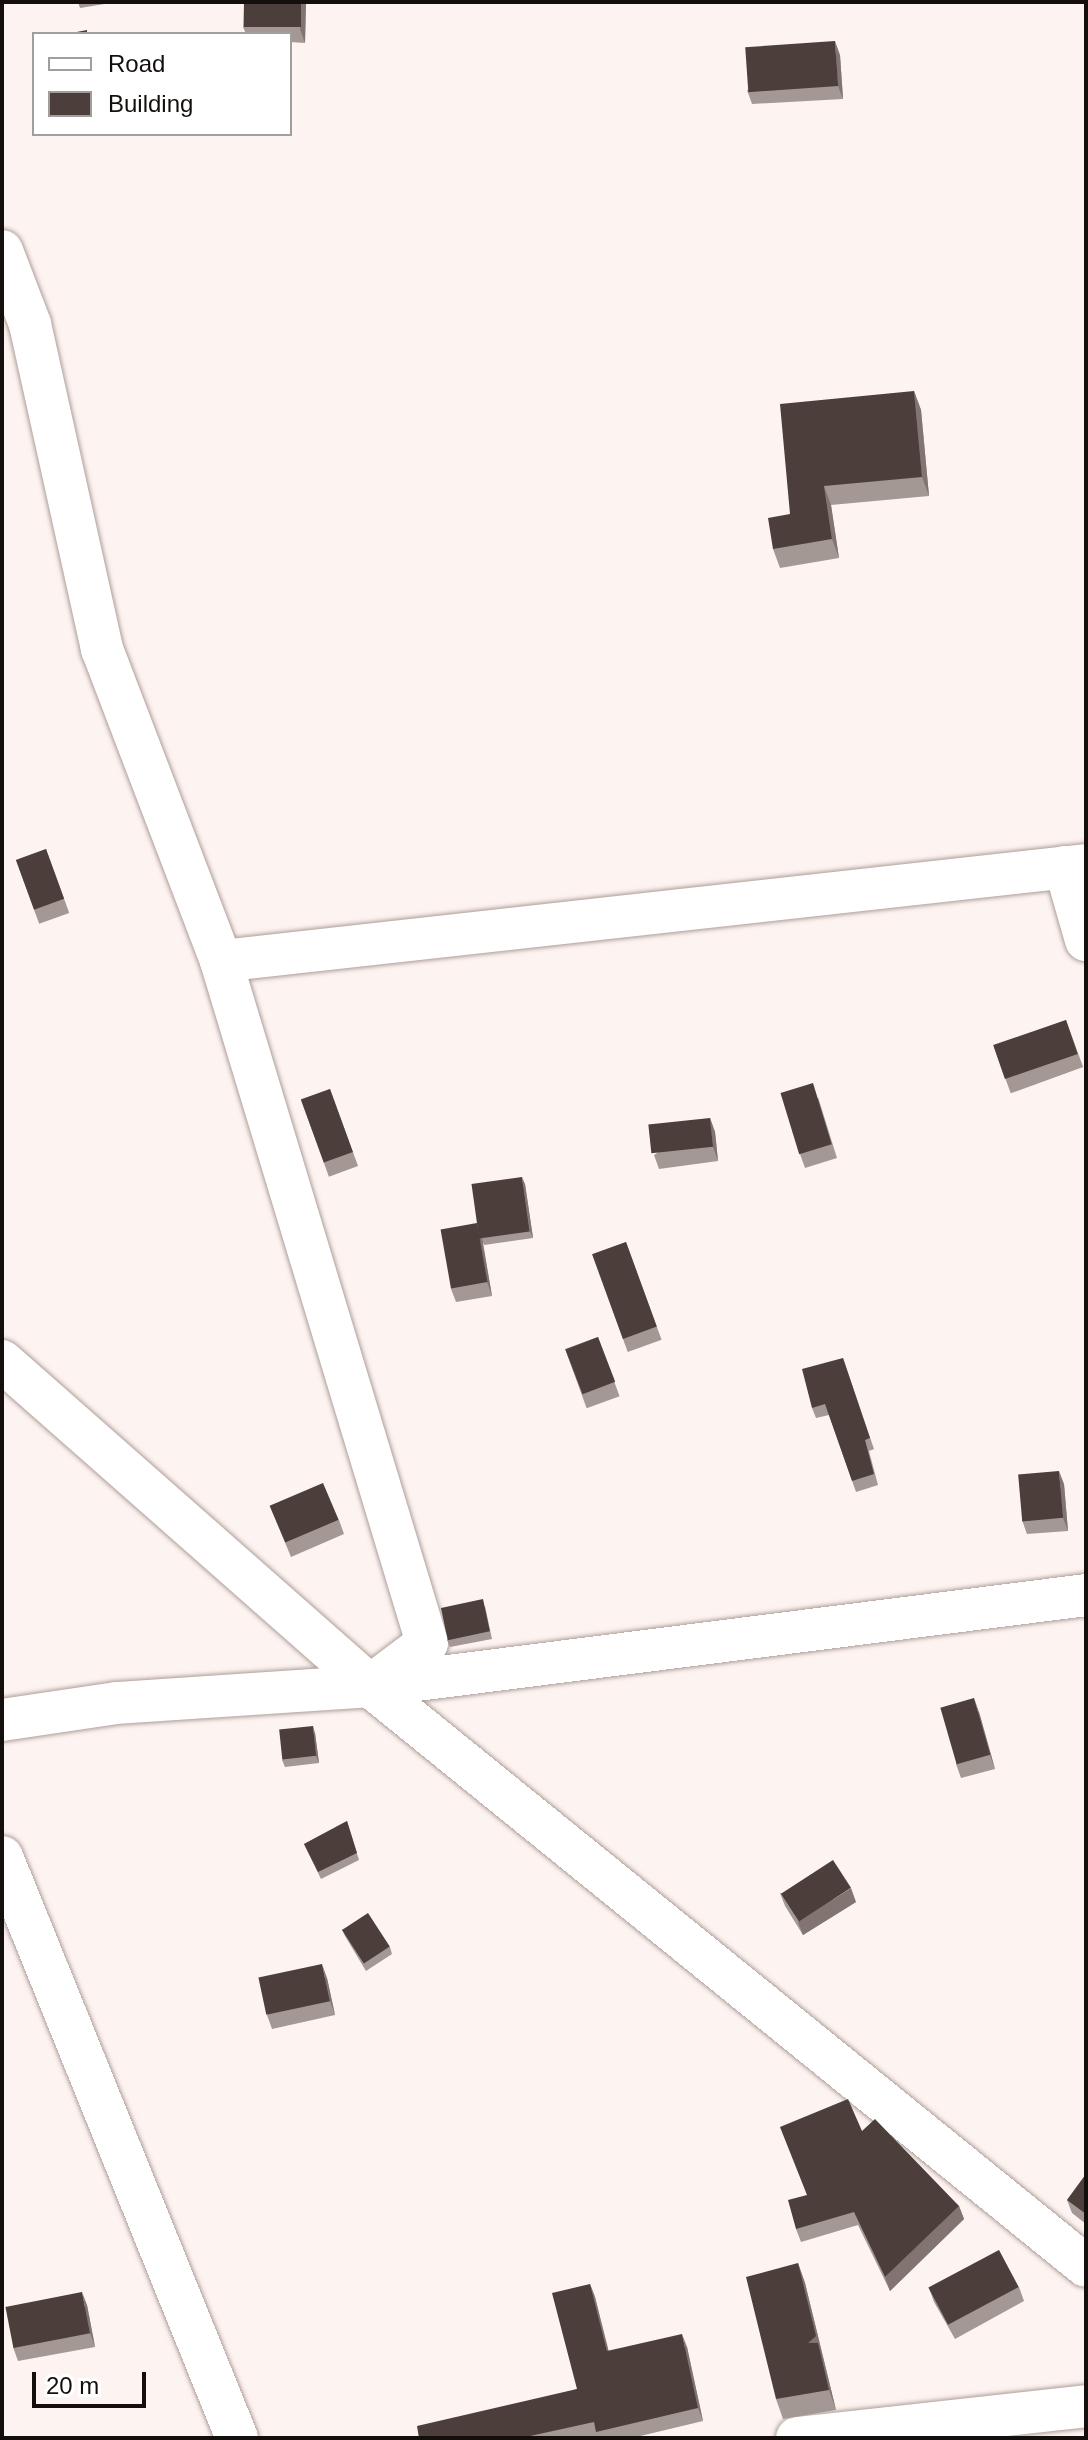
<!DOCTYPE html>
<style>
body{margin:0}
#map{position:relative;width:1088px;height:2440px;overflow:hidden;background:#fdf3f0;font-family:Helvetica,sans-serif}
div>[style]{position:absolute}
.roads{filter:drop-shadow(0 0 2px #ae9e99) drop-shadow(0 0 2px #ae9e99)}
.minor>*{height:42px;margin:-21px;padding:0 21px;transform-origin:21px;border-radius:21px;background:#fff}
.wall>*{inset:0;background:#a49895;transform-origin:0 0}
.shaded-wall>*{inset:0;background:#817471}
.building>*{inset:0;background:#4c3e3a;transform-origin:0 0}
span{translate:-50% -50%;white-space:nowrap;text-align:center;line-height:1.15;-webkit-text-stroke:8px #fff;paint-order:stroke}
.frame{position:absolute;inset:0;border:4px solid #140f0d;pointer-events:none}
.legend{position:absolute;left:32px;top:32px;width:260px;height:104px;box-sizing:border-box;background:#fff;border:2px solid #a19f9e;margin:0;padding:10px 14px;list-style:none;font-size:24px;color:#140f0d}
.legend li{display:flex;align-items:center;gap:16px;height:40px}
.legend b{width:40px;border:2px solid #a19f9e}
.scale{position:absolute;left:32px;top:2372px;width:114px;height:36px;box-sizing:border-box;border:4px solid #140f0d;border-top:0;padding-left:10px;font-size:24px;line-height:28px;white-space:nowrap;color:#140f0d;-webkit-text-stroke:6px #fff;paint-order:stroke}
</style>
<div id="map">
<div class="roads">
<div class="minor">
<i style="left:2px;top:251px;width:78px;rotate:69deg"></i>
<i style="left:30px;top:324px;width:333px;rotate:77.5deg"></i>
<i style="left:102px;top:649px;width:334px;rotate:69.1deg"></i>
<i style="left:221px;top:961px;width:712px;rotate:73.19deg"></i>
<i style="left:427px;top:1643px;width:71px;rotate:143deg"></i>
<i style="left:1065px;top:867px;width:76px;rotate:74deg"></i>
<i style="left:221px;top:961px;width:870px;rotate:-6.33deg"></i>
<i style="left:2px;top:1361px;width:491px;rotate:41.4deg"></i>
<i style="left:370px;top:1686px;width:921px;rotate:39.01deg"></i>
<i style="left:2px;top:1720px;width:116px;rotate:-8.4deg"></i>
<i style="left:117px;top:1703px;width:254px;rotate:-3.8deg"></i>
<i style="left:370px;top:1686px;width:722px;rotate:-7.24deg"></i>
<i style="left:2px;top:1857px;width:627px;rotate:67.98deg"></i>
<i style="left:797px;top:2438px;width:291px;rotate:-6.3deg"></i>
</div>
</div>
<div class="wall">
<i style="clip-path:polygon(78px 2px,117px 2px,80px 8px)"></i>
<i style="clip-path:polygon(244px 2px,306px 2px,305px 43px,290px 42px,290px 34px,246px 34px,243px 27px)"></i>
<i style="clip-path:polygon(840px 55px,843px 99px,752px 104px,747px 90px)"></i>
<i style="clip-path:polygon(914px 391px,921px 410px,929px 496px,831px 505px,839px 558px,780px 568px,773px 549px,790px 514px)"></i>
<i style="left:46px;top:849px;width:68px;height:32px;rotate:70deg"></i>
<i style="left:1066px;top:1020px;width:50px;height:77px;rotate:70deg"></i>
<i style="left:330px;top:1089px;width:82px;height:31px;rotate:70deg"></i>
<i style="clip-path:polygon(818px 1097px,837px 1158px,805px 1168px,800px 1154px)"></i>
<i style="clip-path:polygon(710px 1118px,715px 1132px,718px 1161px,659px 1169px,654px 1155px)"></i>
<i style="clip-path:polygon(525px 1184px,533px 1238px,484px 1245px,482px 1240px,492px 1296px,456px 1302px,451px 1289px,477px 1223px,481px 1235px)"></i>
<i style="left:626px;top:1242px;width:104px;height:36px;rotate:70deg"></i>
<i style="left:598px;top:1337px;width:63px;height:35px;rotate:70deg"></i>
<i style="clip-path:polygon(843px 1358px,874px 1449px,869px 1451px,878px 1485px,856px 1492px,829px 1415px,816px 1418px,812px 1408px)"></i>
<i style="clip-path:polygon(1064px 1484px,1068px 1531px,1027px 1534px,1022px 1520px)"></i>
<i style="clip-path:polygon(270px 1506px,339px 1520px,344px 1534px,291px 1557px)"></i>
<i style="clip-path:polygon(485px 1606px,492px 1639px,450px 1647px,447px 1640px)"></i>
<i style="clip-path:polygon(979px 1712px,995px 1769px,961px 1778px,956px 1764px)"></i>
<i style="clip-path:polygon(315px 1733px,319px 1763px,285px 1767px,282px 1760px)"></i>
<i style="clip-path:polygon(347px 1821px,359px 1860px,321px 1879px,304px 1844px)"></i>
<i style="clip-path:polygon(780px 1893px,856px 1902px,803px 1935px,785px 1906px)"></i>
<i style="clip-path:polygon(342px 1929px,390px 1947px,392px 1954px,366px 1971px,345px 1936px)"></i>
<i style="clip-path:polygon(327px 1978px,335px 2015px,272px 2029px,267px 2015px)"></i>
<i style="clip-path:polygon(862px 2131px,959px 2206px,964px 2219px,890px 2291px,858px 2225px,801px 2242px,796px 2229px,807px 2195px)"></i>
<i style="clip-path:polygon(1086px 2174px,1086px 2224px,1072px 2213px,1067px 2200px)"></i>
<i style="clip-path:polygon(798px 2263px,805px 2283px,836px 2410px,783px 2419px,776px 2399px)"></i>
<i style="clip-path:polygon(590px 2284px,595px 2297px,608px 2351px,687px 2347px,703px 2421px,632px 2438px,598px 2438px,598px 2436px,587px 2438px,419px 2438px,577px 2389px)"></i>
<i style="clip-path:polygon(1019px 2287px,1024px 2301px,955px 2339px,934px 2302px,929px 2288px)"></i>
<i style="clip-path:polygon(87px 2305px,95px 2347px,18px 2361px,13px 2347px)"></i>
</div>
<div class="shaded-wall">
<i style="clip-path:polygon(301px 2px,306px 2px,305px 43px,300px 29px)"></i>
<i style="clip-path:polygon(835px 41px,840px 55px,843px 99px,838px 86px)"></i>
<i style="clip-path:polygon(914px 391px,921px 410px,929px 496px,922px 477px)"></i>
<i style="clip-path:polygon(824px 486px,831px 505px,839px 558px,832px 539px)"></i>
<i style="clip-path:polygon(710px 1118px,715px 1132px,718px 1161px,713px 1147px)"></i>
<i style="clip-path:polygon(522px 1177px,525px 1184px,533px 1238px,530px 1231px)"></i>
<i style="clip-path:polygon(477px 1223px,482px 1237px,492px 1296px,487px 1282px)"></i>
<i style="clip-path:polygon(1059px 1471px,1064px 1484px,1068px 1531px,1063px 1518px)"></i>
<i style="clip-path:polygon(974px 1698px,979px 1712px,995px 1769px,990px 1755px)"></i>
<i style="clip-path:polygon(313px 1726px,315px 1733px,319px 1763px,316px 1756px)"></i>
<i style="clip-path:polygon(851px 1888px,856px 1902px,803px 1935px,798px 1922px)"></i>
<i style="clip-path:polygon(322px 1964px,327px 1978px,335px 2015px,330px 2001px)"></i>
<i style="clip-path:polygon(959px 2206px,964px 2219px,890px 2291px,885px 2277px)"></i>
<i style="clip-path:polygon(798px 2263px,805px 2283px,836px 2410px,829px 2390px,808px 2343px)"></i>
<i style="clip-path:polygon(590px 2284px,595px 2297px,612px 2364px,607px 2351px)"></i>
<i style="clip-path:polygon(82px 2292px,87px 2305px,95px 2347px,90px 2333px)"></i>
<i style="clip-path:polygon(682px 2334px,687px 2347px,703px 2421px,698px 2408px)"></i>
</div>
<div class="building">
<i style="left:244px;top:2px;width:57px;height:25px"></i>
<i style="clip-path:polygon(87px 30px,87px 34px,66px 34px)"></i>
<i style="left:835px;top:41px;width:45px;height:90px;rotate:86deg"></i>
<i style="clip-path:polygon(914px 391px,922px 477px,824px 486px,832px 539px,773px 549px,768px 518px,790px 514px,780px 404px)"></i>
<i style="left:46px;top:849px;width:53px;height:32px;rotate:70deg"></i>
<i style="left:1066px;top:1020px;width:36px;height:77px;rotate:71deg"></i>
<i style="left:813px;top:1083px;width:64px;height:34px;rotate:73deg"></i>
<i style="left:330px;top:1089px;width:67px;height:31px;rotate:70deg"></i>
<i style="left:710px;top:1118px;width:29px;height:62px;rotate:84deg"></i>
<i style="left:522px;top:1177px;width:55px;height:51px;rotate:82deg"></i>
<i style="left:477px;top:1223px;width:60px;height:37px;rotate:80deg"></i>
<i style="left:626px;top:1242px;width:90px;height:36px;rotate:70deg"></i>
<i style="left:598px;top:1337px;width:48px;height:35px;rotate:69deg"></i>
<i style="clip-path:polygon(843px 1358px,870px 1438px,865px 1440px,874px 1474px,852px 1481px,825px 1404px,812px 1408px,802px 1369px)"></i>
<i style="left:1059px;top:1471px;width:47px;height:41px;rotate:85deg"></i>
<i style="left:323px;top:1483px;width:40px;height:58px;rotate:67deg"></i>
<i style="left:483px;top:1599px;width:33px;height:43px;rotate:78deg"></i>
<i style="left:974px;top:1698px;width:59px;height:35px;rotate:74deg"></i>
<i style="left:313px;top:1726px;width:30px;height:34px;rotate:84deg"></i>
<i style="clip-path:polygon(347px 1821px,357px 1853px,318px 1872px,304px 1844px)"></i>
<i style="left:833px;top:1860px;width:33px;height:62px;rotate:57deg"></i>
<i style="left:368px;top:1913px;width:40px;height:31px;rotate:57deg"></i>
<i style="left:322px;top:1964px;width:38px;height:65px;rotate:78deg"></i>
<i style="clip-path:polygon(848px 2099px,862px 2131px,875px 2119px,959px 2206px,885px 2277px,854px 2212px,796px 2229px,788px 2200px,807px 2195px,780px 2127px)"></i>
<i style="clip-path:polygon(1086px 2174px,1086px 2214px,1067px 2200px)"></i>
<i style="left:999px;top:2250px;width:42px;height:80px;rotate:62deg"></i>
<i style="clip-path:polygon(798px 2263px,816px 2336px,808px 2343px,818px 2343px,829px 2390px,776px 2399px,746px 2277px)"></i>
<i style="clip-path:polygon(590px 2284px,607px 2351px,682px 2334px,698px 2408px,596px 2432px,594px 2422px,521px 2438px,419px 2438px,417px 2426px,577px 2389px,552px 2293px)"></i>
<i style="left:82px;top:2292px;width:42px;height:78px;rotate:79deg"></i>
</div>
<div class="frame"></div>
<ul class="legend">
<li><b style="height:10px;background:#fff"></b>Road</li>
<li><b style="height:22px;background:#4c3e3a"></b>Building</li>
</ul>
<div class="scale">20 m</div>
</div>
